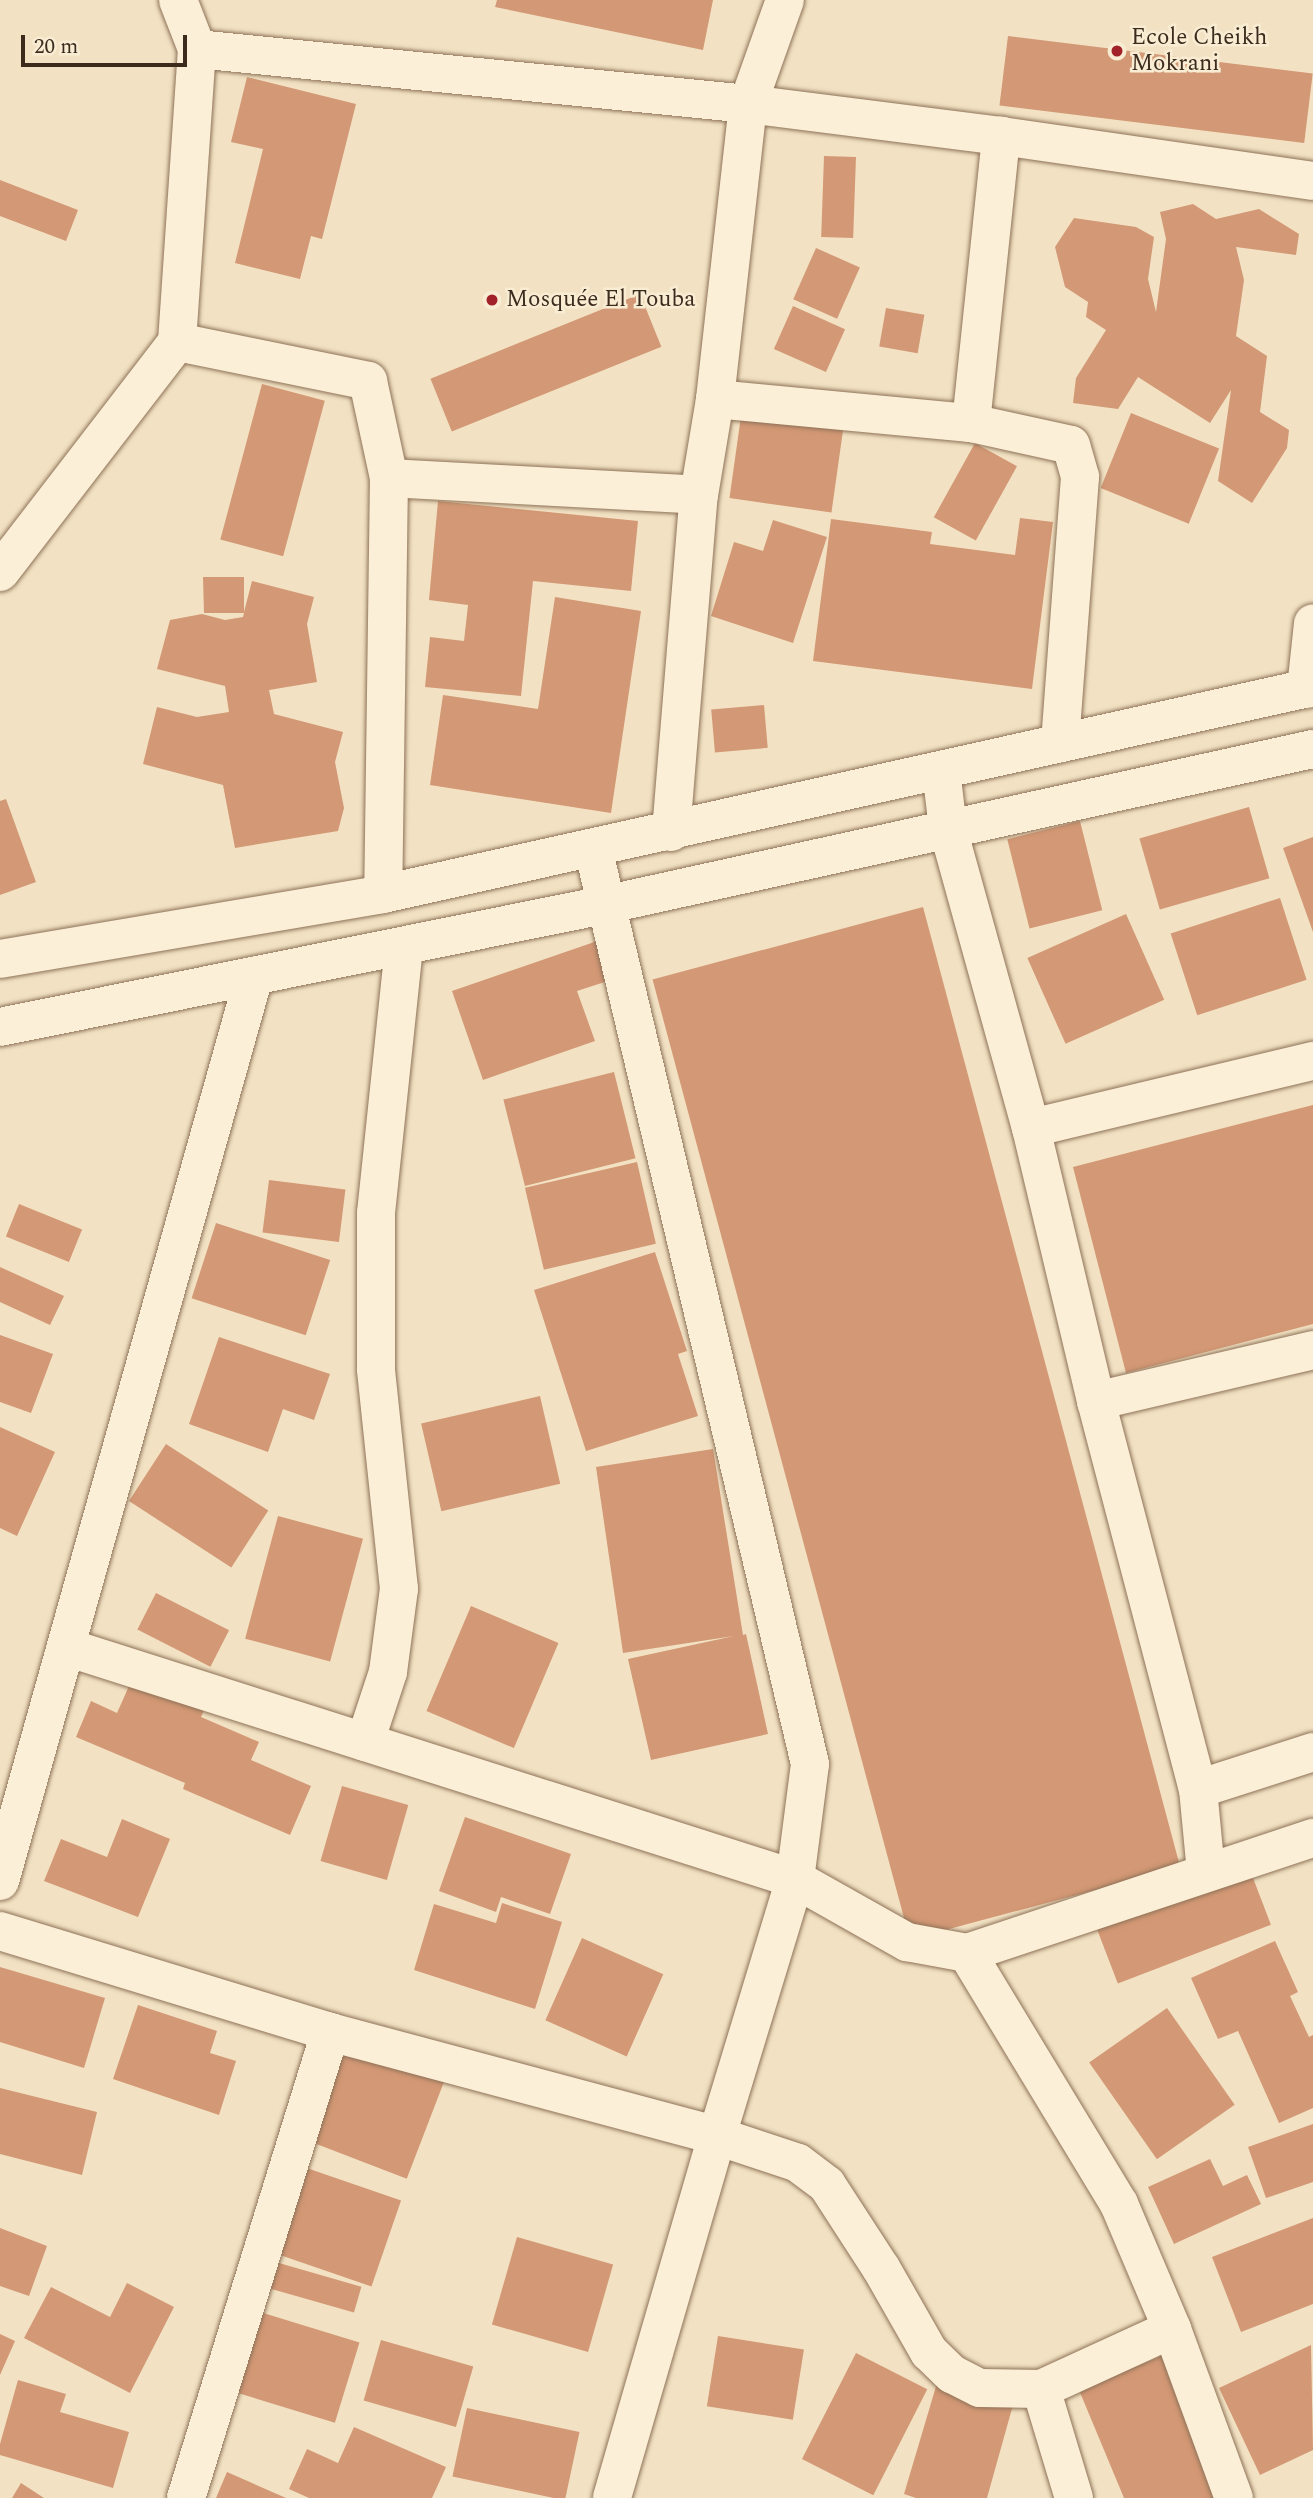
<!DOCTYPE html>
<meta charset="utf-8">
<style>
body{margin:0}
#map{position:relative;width:1313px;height:2498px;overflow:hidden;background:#f2e2c3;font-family:Spectral,serif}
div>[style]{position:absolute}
.building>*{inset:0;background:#d39875;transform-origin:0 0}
.roads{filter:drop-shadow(0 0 2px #8e7258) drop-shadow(0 0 2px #8e7258)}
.minor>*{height:38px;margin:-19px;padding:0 19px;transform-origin:19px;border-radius:19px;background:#fcefd7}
.tertiary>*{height:38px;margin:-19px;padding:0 19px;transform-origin:19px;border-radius:19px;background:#fcefd7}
.dots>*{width:19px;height:19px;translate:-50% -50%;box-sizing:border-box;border:4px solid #f8ecd3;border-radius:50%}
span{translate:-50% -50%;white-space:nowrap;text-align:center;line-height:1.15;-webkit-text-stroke:5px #f8ecd3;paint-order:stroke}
.poi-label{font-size:23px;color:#3c2b1d}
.left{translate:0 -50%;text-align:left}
.scale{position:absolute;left:21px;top:35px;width:166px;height:32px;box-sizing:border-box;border:4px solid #3c2b1d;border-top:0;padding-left:9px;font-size:21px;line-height:24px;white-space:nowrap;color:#3c2b1d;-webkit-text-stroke:5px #f8ecd3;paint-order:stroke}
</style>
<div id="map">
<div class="building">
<i style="clip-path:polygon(497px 0,713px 0,703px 50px,495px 7px)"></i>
<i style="left:1008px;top:36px;width:307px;height:70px;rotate:7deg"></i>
<i style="clip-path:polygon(247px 77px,356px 104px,322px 239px,311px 236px,300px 279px,235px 263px,263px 149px,231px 142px)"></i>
<i style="left:824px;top:156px;width:32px;height:81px;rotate:2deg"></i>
<i style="clip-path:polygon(0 180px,78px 210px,66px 241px,0 216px)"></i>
<i style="clip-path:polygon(1193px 204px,1216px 219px,1259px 209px,1299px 234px,1296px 255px,1236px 247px,1244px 280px,1236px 336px,1267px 356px,1260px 412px,1289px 430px,1287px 448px,1252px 503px,1218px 481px,1231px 390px,1210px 423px,1138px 377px,1118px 409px,1073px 403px,1076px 378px,1106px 330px,1086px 317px,1088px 302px,1065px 287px,1055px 247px,1074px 218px,1136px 227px,1154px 237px,1148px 279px,1156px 312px,1166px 239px,1160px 212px)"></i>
<i style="left:816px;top:248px;width:48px;height:56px;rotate:24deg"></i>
<i style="left:640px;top:294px;width:57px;height:226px;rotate:68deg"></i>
<i style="left:793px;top:306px;width:57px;height:47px;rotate:24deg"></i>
<i style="left:886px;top:308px;width:39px;height:39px;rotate:10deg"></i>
<i style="left:262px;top:384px;width:65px;height:161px;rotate:15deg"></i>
<i style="left:742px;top:409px;width:103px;height:90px;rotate:8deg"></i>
<i style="left:1131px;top:413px;width:95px;height:81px;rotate:22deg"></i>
<i style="left:975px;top:443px;width:48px;height:85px;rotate:29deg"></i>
<i style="clip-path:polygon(438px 501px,638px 521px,631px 591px,533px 581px,521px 696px,425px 687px,430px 637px,464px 641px,468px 605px,429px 600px)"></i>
<i style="clip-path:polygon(1020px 518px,1053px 522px,1032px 689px,813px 661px,831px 519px,932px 532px,930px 544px,1015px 555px)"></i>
<i style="clip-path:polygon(773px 520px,827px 537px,793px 643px,711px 616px,734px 542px,763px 551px)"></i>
<i style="clip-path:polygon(203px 577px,244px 577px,244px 612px,252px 581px,314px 597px,307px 624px,317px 682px,269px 690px,274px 714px,343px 732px,335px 762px,344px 808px,338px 831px,235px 848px,223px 785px,143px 764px,157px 707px,197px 717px,229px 712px,225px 686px,157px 669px,170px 620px,202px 614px,225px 620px,243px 617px,244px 613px,204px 613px)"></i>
<i style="clip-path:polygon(555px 597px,641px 611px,611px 813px,430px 785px,443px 695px,538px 709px)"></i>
<i style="left:764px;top:705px;width:43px;height:53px;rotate:85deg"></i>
<i style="clip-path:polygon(6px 799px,36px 882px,0 895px,0 801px)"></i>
<i style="left:1249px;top:807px;width:74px;height:114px;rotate:74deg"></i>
<i style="left:1080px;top:821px;width:92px;height:75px;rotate:76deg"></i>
<i style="clip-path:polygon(1313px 837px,1313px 932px,1283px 848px)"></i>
<i style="left:1280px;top:898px;width:86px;height:115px;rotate:72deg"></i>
<i style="left:923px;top:907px;width:994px;height:280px;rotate:75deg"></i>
<i style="left:1126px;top:914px;width:94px;height:108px;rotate:66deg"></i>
<i style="clip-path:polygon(603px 939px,617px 978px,577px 991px,595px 1041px,483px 1080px,452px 991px)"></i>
<i style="left:614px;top:1072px;width:89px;height:114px;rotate:76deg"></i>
<i style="clip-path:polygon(1313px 1105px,1313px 1324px,1126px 1373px,1073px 1167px)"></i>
<i style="left:637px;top:1162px;width:84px;height:115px;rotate:77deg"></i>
<i style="left:269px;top:1180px;width:77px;height:53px;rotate:7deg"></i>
<i style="left:19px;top:1204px;width:68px;height:35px;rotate:22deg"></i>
<i style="left:216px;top:1223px;width:120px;height:79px;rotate:18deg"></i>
<i style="clip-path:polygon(655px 1252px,687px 1351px,678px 1354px,698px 1416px,586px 1451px,534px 1290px)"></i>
<i style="clip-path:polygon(0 1267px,64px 1296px,50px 1325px,0 1302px)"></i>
<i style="clip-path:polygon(0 1335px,53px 1354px,31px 1413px,0 1402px)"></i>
<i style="clip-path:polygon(219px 1337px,330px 1374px,314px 1420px,283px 1409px,268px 1452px,189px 1424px)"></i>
<i style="left:540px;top:1396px;width:90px;height:122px;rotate:77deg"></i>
<i style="clip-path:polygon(0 1427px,55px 1452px,17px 1536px,0 1528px)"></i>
<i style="left:166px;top:1444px;width:122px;height:68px;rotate:33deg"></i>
<i style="clip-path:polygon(713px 1449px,743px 1635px,746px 1634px,768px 1734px,651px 1760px,628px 1659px,734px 1636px,623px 1653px,596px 1467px)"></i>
<i style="left:278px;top:1516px;width:88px;height:127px;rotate:15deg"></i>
<i style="left:156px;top:1593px;width:82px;height:41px;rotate:27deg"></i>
<i style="left:471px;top:1606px;width:95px;height:114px;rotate:23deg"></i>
<i style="clip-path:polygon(133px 1677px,205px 1708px,201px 1717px,259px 1742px,251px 1760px,311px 1786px,290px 1835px,183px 1789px,185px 1783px,76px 1737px,91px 1701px,117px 1713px)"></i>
<i style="left:342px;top:1786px;width:69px;height:78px;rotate:16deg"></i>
<i style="clip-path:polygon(465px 1817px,571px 1854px,550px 1914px,501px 1897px,496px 1912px,439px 1891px)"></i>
<i style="clip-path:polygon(122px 1819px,170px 1839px,138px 1917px,44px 1881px,61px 1839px,107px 1857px)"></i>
<i style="left:1248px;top:1865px;width:64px;height:164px;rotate:69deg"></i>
<i style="clip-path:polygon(502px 1903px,562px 1922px,535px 2009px,414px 1970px,434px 1904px,496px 1923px)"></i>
<i style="left:582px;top:1938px;width:89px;height:90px;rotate:24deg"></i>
<i style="clip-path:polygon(1275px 1941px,1298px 1992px,1290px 1996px,1309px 2037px,1313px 2035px,1313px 2108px,1279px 2123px,1238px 2031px,1218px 2039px,1191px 1978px)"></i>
<i style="clip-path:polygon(0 1967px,105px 1998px,84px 2068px,0 2042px)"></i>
<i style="clip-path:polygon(138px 2005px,217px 2031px,210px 2053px,236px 2061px,219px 2115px,113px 2079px)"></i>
<i style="left:1167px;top:2008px;width:118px;height:95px;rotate:55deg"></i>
<i style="left:346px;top:2044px;width:105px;height:104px;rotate:21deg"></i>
<i style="clip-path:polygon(0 2088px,97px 2112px,82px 2175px,0 2154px)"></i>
<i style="clip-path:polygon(1313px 2124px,1313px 2182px,1266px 2198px,1248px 2147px)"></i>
<i style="clip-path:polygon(1210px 2159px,1223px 2186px,1247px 2175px,1261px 2204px,1174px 2244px,1148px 2187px)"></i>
<i style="left:298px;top:2165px;width:109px;height:91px;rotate:19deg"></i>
<i style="clip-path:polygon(1313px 2218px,1313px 2304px,1241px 2332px,1212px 2257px)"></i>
<i style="clip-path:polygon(0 2228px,47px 2246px,29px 2296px,0 2286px)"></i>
<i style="left:517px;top:2237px;width:100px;height:91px;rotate:16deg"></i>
<i style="left:272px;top:2261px;width:93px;height:27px;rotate:16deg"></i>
<i style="clip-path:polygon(127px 2283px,174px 2307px,130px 2393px,24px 2338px,51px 2287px,110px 2317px)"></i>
<i style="left:260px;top:2312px;width:104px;height:84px;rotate:17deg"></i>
<i style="clip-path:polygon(0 2334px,15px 2341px,0 2375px)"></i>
<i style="left:718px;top:2336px;width:87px;height:71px;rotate:9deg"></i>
<i style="left:381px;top:2340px;width:96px;height:63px;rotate:16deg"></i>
<i style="clip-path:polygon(1311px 2345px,1313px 2450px,1260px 2475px,1219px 2388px)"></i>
<i style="clip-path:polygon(1183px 2347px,1247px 2498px,1124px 2498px,1079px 2390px)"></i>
<i style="left:856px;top:2353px;width:80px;height:119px;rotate:27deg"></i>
<i style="clip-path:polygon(18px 2380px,66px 2394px,60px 2412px,129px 2432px,113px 2488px,0 2455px,0 2444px)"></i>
<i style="clip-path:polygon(937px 2383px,1013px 2405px,987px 2498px,916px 2498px,904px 2494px)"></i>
<i style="left:467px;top:2408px;width:115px;height:70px;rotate:12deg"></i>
<i style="clip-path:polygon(354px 2427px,446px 2467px,432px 2498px,309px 2498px,289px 2489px,307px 2449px,338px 2463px)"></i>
<i style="clip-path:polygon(227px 2472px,286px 2498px,216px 2498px)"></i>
<i style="clip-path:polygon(21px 2483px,44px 2498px,12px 2498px)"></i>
</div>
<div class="roads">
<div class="minor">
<i style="left:178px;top:0;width:53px;rotate:68.8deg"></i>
<i style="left:177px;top:342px;width:195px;rotate:11.5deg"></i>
<i style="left:368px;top:381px;width:99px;rotate:77.8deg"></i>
<i style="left:389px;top:478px;width:416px;rotate:90.8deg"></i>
<i style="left:715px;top:399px;width:257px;rotate:5.4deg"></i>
<i style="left:971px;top:423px;width:102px;rotate:12.4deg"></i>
<i style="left:1071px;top:445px;width:33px;rotate:74deg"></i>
<i style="left:1080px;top:477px;width:267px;rotate:94.3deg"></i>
<i style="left:971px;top:423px;width:289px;rotate:-84deg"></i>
<i style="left:389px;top:478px;width:310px;rotate:3.1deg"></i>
<i style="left:0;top:572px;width:290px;rotate:-52.4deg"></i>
<i style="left:177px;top:342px;width:294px;rotate:-86.1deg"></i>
<i style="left:197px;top:49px;width:554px;rotate:5.7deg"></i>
<i style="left:748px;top:104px;width:255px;rotate:7.2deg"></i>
<i style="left:1001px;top:136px;width:315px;rotate:8.2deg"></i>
<i style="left:1306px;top:689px;width:66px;rotate:-83.9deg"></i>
<i style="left:941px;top:770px;width:59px;rotate:83.2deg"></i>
<i style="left:948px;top:829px;width:310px;rotate:74.5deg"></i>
<i style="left:1031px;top:1128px;width:281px;rotate:76.6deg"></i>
<i style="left:1096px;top:1401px;width:401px;rotate:75.3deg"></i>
<i style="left:1198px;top:1789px;width:83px;rotate:84.5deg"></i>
<i style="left:671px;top:832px;width:338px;rotate:-85.3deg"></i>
<i style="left:699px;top:495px;width:97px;rotate:-80.5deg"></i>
<i style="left:715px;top:399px;width:297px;rotate:-83.6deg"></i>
<i style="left:748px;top:104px;width:110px;rotate:-70.4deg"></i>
<i style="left:593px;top:848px;width:941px;rotate:76.67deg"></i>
<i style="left:810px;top:1764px;width:116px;rotate:97.4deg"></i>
<i style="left:795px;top:1879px;width:129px;rotate:29.4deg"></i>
<i style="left:907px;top:1942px;width:61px;rotate:10.4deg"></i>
<i style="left:967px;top:1953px;width:293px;rotate:58.8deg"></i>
<i style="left:1119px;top:2204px;width:136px;rotate:67deg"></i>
<i style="left:1172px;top:2329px;width:180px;rotate:69.9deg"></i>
<i style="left:1031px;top:1128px;width:290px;rotate:-13.4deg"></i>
<i style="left:1096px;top:1401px;width:223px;rotate:-13.2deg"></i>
<i style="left:66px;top:1647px;width:765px;rotate:17.65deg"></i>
<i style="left:795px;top:1879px;width:269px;rotate:106.9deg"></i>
<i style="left:717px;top:2136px;width:377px;rotate:106.2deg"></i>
<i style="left:365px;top:1742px;width:74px;rotate:-71.8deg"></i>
<i style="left:388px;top:1672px;width:84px;rotate:-82.5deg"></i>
<i style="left:399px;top:1589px;width:221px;rotate:-96deg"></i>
<i style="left:376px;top:1369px;width:156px;rotate:-90deg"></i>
<i style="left:376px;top:1213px;width:268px;rotate:-84deg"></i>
<i style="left:1198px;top:1789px;width:121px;rotate:-17.8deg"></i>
<i style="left:0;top:1881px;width:940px;rotate:-74.32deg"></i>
<i style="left:0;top:1931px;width:345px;rotate:17deg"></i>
<i style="left:330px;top:2032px;width:401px;rotate:15deg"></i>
<i style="left:717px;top:2136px;width:85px;rotate:18.4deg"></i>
<i style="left:798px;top:2163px;width:36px;rotate:37deg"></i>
<i style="left:827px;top:2185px;width:99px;rotate:57deg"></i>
<i style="left:881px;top:2268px;width:97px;rotate:60.3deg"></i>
<i style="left:929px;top:2352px;width:32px;rotate:44deg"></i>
<i style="left:952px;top:2374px;width:31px;rotate:27deg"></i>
<i style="left:980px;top:2388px;width:61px;rotate:0.9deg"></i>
<i style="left:967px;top:1953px;width:365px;rotate:-18.4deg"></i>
<i style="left:186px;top:2498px;width:488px;rotate:-72.8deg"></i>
<i style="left:1074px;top:2498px;width:114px;rotate:-106.8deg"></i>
<i style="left:1041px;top:2389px;width:144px;rotate:-24.6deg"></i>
</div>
<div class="tertiary">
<i style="left:0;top:959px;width:388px;rotate:-9.6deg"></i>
<i style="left:383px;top:894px;width:953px;rotate:-12.55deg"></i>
<i style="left:0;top:1027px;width:621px;rotate:-11.42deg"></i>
<i style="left:609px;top:904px;width:721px;rotate:-12.42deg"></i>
</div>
</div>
<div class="dots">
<i style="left:1117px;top:51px;background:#a22229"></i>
<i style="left:492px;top:300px;background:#a22229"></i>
</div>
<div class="poi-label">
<span class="left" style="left:1131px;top:51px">Ecole Cheikh<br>Mokrani</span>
<span class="left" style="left:506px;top:300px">Mosquée El Touba</span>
</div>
<div class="scale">20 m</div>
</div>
